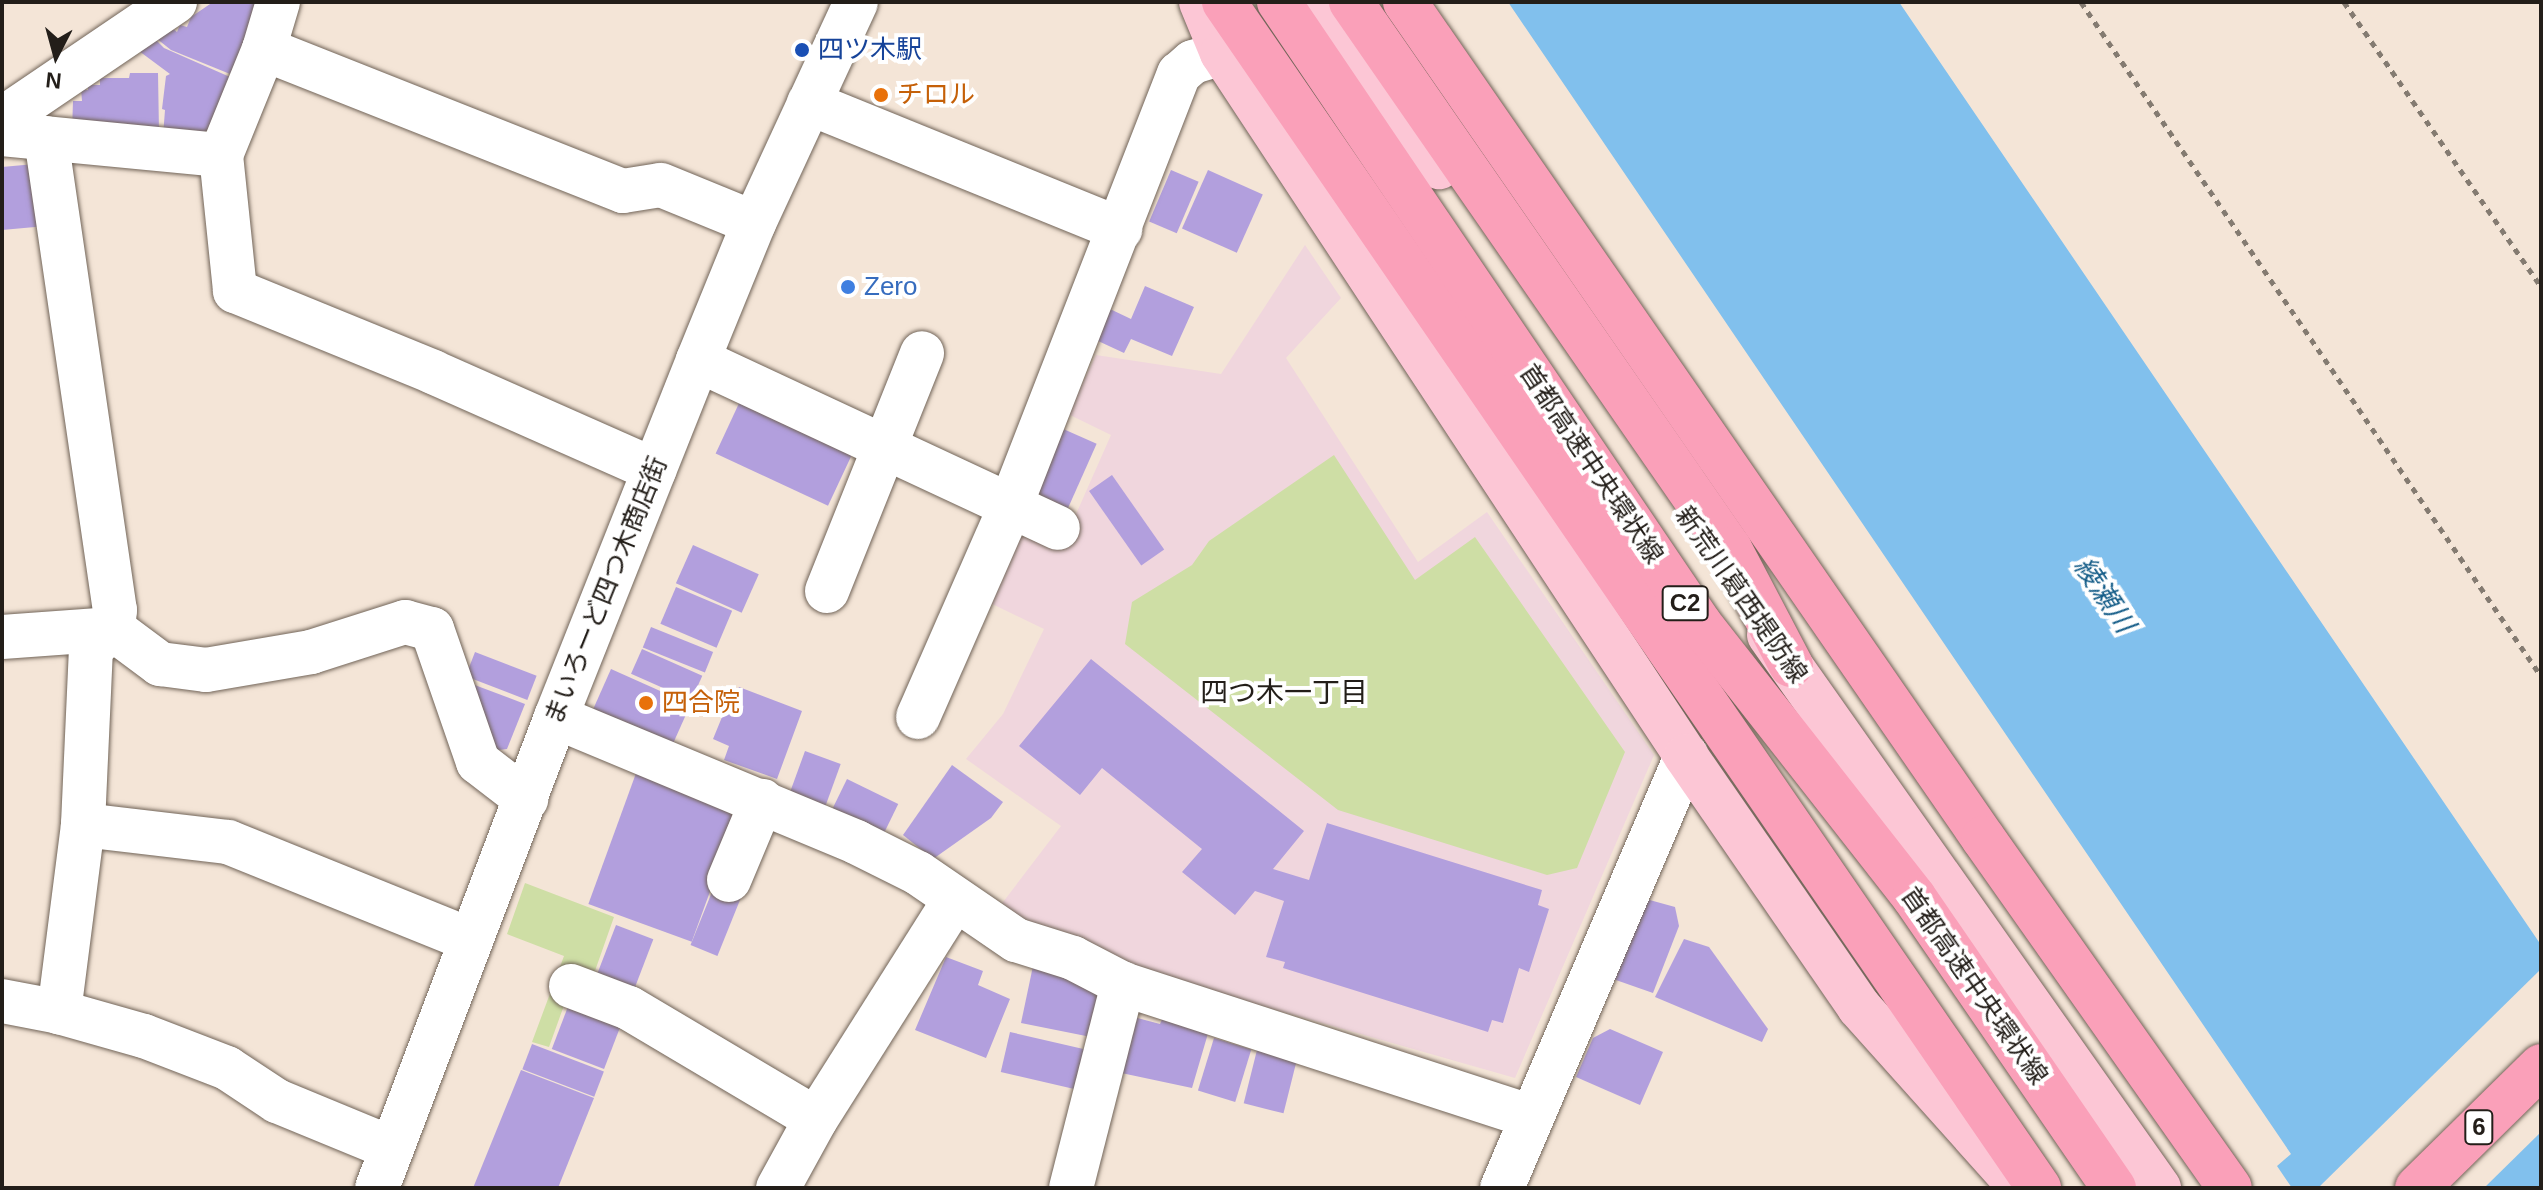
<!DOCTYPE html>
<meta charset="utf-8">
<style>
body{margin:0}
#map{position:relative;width:2543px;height:1190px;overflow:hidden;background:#f4e5d7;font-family:Helvetica,"Noto Sans JP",sans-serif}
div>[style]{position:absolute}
.education>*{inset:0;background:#f0d6dd}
.green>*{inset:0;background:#cedea5}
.water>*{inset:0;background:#81c0ed}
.pier>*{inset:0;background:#f4e5d7}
.building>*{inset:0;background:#b29fdd;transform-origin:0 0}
.path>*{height:5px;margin-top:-2.5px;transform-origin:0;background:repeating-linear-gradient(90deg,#847b71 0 6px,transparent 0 12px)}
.roads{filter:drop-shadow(0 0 2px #716458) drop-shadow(0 0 2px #716458)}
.minor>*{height:44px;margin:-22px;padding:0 22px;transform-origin:22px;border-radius:22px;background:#fff}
.major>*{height:44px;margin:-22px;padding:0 22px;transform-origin:22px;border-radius:22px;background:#fcc6d5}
.highway>*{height:44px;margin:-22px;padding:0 22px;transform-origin:22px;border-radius:22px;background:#faa0b9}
.dots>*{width:22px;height:22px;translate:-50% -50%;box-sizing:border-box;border:4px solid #fff;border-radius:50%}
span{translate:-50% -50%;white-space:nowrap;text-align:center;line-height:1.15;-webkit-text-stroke:8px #fff;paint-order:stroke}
.shield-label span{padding:2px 6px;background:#fff;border:2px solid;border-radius:6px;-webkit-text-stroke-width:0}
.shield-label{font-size:24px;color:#231e19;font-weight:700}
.transit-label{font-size:26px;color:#164399}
.left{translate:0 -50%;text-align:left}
.food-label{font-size:26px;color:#c56008}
.shop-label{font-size:26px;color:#366cbe}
.street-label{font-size:26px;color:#231e19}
.water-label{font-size:28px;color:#155d88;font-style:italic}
.neighbourhood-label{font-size:28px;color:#231e19}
.frame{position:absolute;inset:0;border:4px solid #231e19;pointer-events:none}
.north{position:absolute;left:16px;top:16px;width:80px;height:80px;-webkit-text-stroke:6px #fff;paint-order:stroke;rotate:186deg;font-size:22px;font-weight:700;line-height:32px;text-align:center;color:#231e19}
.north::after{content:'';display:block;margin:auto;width:28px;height:36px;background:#231e19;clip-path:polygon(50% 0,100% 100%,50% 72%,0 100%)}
</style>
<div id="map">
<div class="education">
<i style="clip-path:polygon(1305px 245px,1341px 298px,1286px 358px,1418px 562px,1487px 512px,1654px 755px,1515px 1078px,1136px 970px,1029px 927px,1000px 906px,1061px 826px,966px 759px,1003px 714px,1044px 629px,986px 601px,1014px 537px,1027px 534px,1061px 548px,1111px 435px,1068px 414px,1096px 355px,1221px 374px)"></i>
</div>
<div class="green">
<i style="clip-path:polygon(1334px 455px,1415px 580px,1475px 537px,1625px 752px,1577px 868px,1547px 875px,1338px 810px,1125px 644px,1132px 602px,1192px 565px,1209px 541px)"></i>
<i style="clip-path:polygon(525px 883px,614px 917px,590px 985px,571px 986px,549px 1047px,532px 1042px,564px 956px,507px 934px)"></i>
</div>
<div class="water">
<i style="clip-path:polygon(1508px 2px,1899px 2px,2541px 945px,2541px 1188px,2292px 1188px,2277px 1166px,2291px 1154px)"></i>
</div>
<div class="pier">
<i style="clip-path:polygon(2541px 969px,2541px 1132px,2484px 1188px,2318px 1188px)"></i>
</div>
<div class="building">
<i style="clip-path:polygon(213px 2px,264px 2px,235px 76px,171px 50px,156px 38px,172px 28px,177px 32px,180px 25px,187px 27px,191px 17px)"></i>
<i style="clip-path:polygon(156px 40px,164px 48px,230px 77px,214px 134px,163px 136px,165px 110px,162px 109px,166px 76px,170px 74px,139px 51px)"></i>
<i style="clip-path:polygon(130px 73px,158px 73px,159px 132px,72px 131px,73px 101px,82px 101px,81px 89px,88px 90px,88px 85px,100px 85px,100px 78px,129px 78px)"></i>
<i style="clip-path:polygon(35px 164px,46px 226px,2px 230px,2px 167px)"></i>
<i style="left:1171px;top:170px;width:30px;height:56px;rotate:23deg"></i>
<i style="left:1208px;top:170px;width:60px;height:64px;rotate:24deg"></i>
<i style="clip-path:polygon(1145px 286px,1194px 307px,1172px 356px,1131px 339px,1124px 353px,1096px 340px,1110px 309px,1131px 319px)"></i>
<i style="left:741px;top:399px;width:124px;height:60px;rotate:25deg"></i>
<i style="left:1061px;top:428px;width:39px;height:77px;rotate:24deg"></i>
<i style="left:1112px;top:475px;width:91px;height:28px;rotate:55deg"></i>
<i style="left:693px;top:545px;width:72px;height:42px;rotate:24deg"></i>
<i style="left:676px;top:587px;width:61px;height:40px;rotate:23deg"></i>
<i style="left:651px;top:627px;width:67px;height:22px;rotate:22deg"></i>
<i style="left:642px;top:649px;width:66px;height:27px;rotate:24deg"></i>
<i style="left:475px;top:652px;width:66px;height:26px;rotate:21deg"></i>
<i style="clip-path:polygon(1091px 659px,1304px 831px,1273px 869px,1309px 880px,1327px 823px,1542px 890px,1538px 905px,1549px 909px,1529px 972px,1519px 968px,1503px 1023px,1492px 1020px,1488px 1032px,1283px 968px,1285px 962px,1266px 957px,1284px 901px,1255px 891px,1235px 915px,1182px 872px,1202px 849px,1102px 768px,1080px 795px,1019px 746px)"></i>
<i style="left:611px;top:669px;width:87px;height:56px;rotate:24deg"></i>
<i style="clip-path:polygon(472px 684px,525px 704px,507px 749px,490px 751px)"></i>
<i style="clip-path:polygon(739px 687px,802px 711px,777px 779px,724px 760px,729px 746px,713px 739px,729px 700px,733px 702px)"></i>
<i style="left:805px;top:751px;width:38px;height:47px;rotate:20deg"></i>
<i style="left:639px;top:765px;width:110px;height:148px;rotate:20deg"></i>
<i style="clip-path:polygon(952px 765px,1003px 802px,991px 818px,933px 859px,903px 835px)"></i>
<i style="left:847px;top:779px;width:57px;height:39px;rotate:26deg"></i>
<i style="left:716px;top:882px;width:29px;height:68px;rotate:22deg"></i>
<i style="clip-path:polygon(1646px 899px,1675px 907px,1679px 926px,1653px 993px,1613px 979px)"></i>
<i style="left:616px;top:925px;width:40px;height:67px;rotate:21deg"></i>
<i style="clip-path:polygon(1684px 939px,1709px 947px,1768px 1029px,1762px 1042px,1655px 997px)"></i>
<i style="clip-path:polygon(946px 957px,983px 971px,978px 985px,1010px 999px,986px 1058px,915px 1030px)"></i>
<i style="clip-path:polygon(1033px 966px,1103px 992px,1091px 1037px,1021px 1023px)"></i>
<i style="left:574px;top:991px;width:56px;height:62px;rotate:21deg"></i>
<i style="clip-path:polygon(1126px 1015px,1160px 1024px,1163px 1017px,1209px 1030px,1192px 1088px,1112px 1071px)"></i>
<i style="clip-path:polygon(1610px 1029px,1663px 1052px,1640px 1105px,1576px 1077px,1593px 1038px)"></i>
<i style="left:1010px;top:1032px;width:82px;height:41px;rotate:13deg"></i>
<i style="left:1214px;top:1038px;width:39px;height:55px;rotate:17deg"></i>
<i style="left:532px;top:1044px;width:77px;height:27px;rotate:21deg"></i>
<i style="left:1257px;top:1050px;width:41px;height:55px;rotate:14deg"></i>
<i style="clip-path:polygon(521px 1070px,594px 1098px,558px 1188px,473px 1188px)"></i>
</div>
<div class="path">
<i style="left:2081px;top:2px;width:816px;rotate:55.69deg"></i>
<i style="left:2344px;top:2px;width:346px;rotate:55.3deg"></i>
</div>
<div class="roads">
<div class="minor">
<i style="left:278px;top:2px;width:49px;rotate:106.6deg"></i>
<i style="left:264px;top:49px;width:114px;rotate:112.1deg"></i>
<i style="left:221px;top:155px;width:137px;rotate:84.1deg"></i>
<i style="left:235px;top:291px;width:214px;rotate:22.2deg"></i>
<i style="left:433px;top:372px;width:242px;rotate:23.9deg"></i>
<i style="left:264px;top:49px;width:386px;rotate:21.6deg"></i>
<i style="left:623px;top:191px;width:38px;rotate:-9deg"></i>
<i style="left:661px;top:185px;width:100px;rotate:22.2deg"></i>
<i style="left:809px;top:103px;width:336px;rotate:22.1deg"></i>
<i style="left:2px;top:119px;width:209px;rotate:-34.1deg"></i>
<i style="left:2px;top:134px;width:220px;rotate:5.5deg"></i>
<i style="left:46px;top:138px;width:477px;rotate:81.7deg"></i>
<i style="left:115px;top:610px;width:19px;rotate:96deg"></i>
<i style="left:113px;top:629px;width:29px;rotate:139deg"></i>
<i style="left:91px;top:648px;width:177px;rotate:92.6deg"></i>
<i style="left:83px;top:825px;width:189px;rotate:97.3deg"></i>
<i style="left:698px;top:360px;width:397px;rotate:25deg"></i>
<i style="left:827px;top:591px;width:256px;rotate:-68.2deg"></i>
<i style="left:2px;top:637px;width:111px;rotate:-4.1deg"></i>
<i style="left:113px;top:629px;width:59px;rotate:36.7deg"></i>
<i style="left:160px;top:664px;width:46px;rotate:7.4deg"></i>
<i style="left:206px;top:670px;width:107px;rotate:-9.7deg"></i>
<i style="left:311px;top:652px;width:99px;rotate:-17.7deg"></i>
<i style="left:405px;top:622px;width:28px;rotate:15deg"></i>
<i style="left:432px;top:629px;width:141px;rotate:70.9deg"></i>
<i style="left:478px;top:762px;width:61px;rotate:37.6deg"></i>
<i style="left:556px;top:717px;width:325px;rotate:22.6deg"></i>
<i style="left:856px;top:842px;width:69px;rotate:26.6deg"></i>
<i style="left:918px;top:873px;width:119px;rotate:34.4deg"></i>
<i style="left:1016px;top:940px;width:60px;rotate:17.5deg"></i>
<i style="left:1073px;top:958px;width:56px;rotate:27.5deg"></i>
<i style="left:1123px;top:984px;width:428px;rotate:18deg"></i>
<i style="left:918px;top:717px;width:229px;rotate:-66.3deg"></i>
<i style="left:1010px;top:507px;width:465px;rotate:-68.7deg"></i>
<i style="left:1179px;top:74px;width:18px;rotate:-41deg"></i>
<i style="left:1193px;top:62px;width:30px;rotate:-17deg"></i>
<i style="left:83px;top:825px;width:146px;rotate:6.7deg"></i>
<i style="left:228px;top:842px;width:262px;rotate:22deg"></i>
<i style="left:729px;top:880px;width:86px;rotate:-67.3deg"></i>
<i style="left:571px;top:986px;width:62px;rotate:20.8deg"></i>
<i style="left:629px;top:1008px;width:217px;rotate:30.7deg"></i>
<i style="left:2px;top:1001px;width:58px;rotate:10.9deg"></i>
<i style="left:59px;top:1012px;width:88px;rotate:15.8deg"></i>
<i style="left:144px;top:1036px;width:89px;rotate:21.1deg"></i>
<i style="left:227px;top:1068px;width:60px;rotate:33.4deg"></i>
<i style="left:277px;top:1101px;width:123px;rotate:22.4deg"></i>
<i style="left:377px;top:1188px;width:504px;rotate:-69.19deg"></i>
<i style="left:556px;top:717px;width:384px;rotate:-68.3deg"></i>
<i style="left:698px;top:360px;width:148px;rotate:-67.8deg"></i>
<i style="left:754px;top:223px;width:243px;rotate:-65.2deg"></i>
<i style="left:778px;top:1188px;width:79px;rotate:-61.2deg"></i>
<i style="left:816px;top:1119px;width:260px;rotate:-57.7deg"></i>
<i style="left:1071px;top:1188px;width:211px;rotate:-75.7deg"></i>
<i style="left:1502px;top:1188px;width:470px;rotate:-66.9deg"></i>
</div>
<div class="major">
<i style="left:1201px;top:2px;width:55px;rotate:67.6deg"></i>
<i style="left:1222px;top:53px;width:842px;rotate:56.57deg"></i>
<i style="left:1686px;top:756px;width:305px;rotate:55.4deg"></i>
<i style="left:1859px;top:1007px;width:243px;rotate:48.2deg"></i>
<i style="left:1323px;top:2px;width:202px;rotate:54.9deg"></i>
<i style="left:1769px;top:635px;width:677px;rotate:54.81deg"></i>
</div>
<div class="highway">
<i style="left:1224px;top:2px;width:1439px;rotate:55.5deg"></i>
<i style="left:1279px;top:2px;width:751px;rotate:55.91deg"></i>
<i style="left:1700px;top:624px;width:347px;rotate:51.9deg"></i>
<i style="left:1914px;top:897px;width:353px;rotate:55.5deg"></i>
<i style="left:1351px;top:2px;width:665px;rotate:55.28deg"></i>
<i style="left:1730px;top:549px;width:131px;rotate:62.3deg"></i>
<i style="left:1405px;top:2px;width:1016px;rotate:55.34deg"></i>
<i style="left:1983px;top:838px;width:428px;rotate:54.8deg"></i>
<i style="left:2417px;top:1188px;width:174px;rotate:-44.5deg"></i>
</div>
</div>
<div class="dots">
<i style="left:802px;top:50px;background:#1a4fb4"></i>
<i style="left:881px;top:95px;background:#e8710a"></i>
<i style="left:848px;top:287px;background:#3f7fe0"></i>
<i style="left:646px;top:703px;background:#e8710a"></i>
</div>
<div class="shield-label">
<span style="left:1685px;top:603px">C2</span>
<span style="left:2479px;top:1127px">6</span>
</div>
<div class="transit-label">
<span class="left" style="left:818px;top:50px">四ツ木駅</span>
</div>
<div class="food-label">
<span class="left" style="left:897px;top:95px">チロル</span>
<span class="left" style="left:662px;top:703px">四合院</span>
</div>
<div class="shop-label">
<span class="left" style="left:864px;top:287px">Zero</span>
</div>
<div class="street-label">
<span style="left:1591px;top:464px;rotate:56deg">首都高速中央環状線</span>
<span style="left:606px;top:591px;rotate:-68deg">まいろーど四つ木商店街</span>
<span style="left:1741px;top:595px;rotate:55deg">新荒川葛西堤防線</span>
<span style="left:1974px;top:986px;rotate:55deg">首都高速中央環状線</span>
</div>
<div class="water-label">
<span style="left:2104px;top:595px;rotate:56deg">綾瀬川</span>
</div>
<div class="neighbourhood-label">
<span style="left:1284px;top:693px">四つ木一丁目</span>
</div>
<div class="frame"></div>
<div class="north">N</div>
</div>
